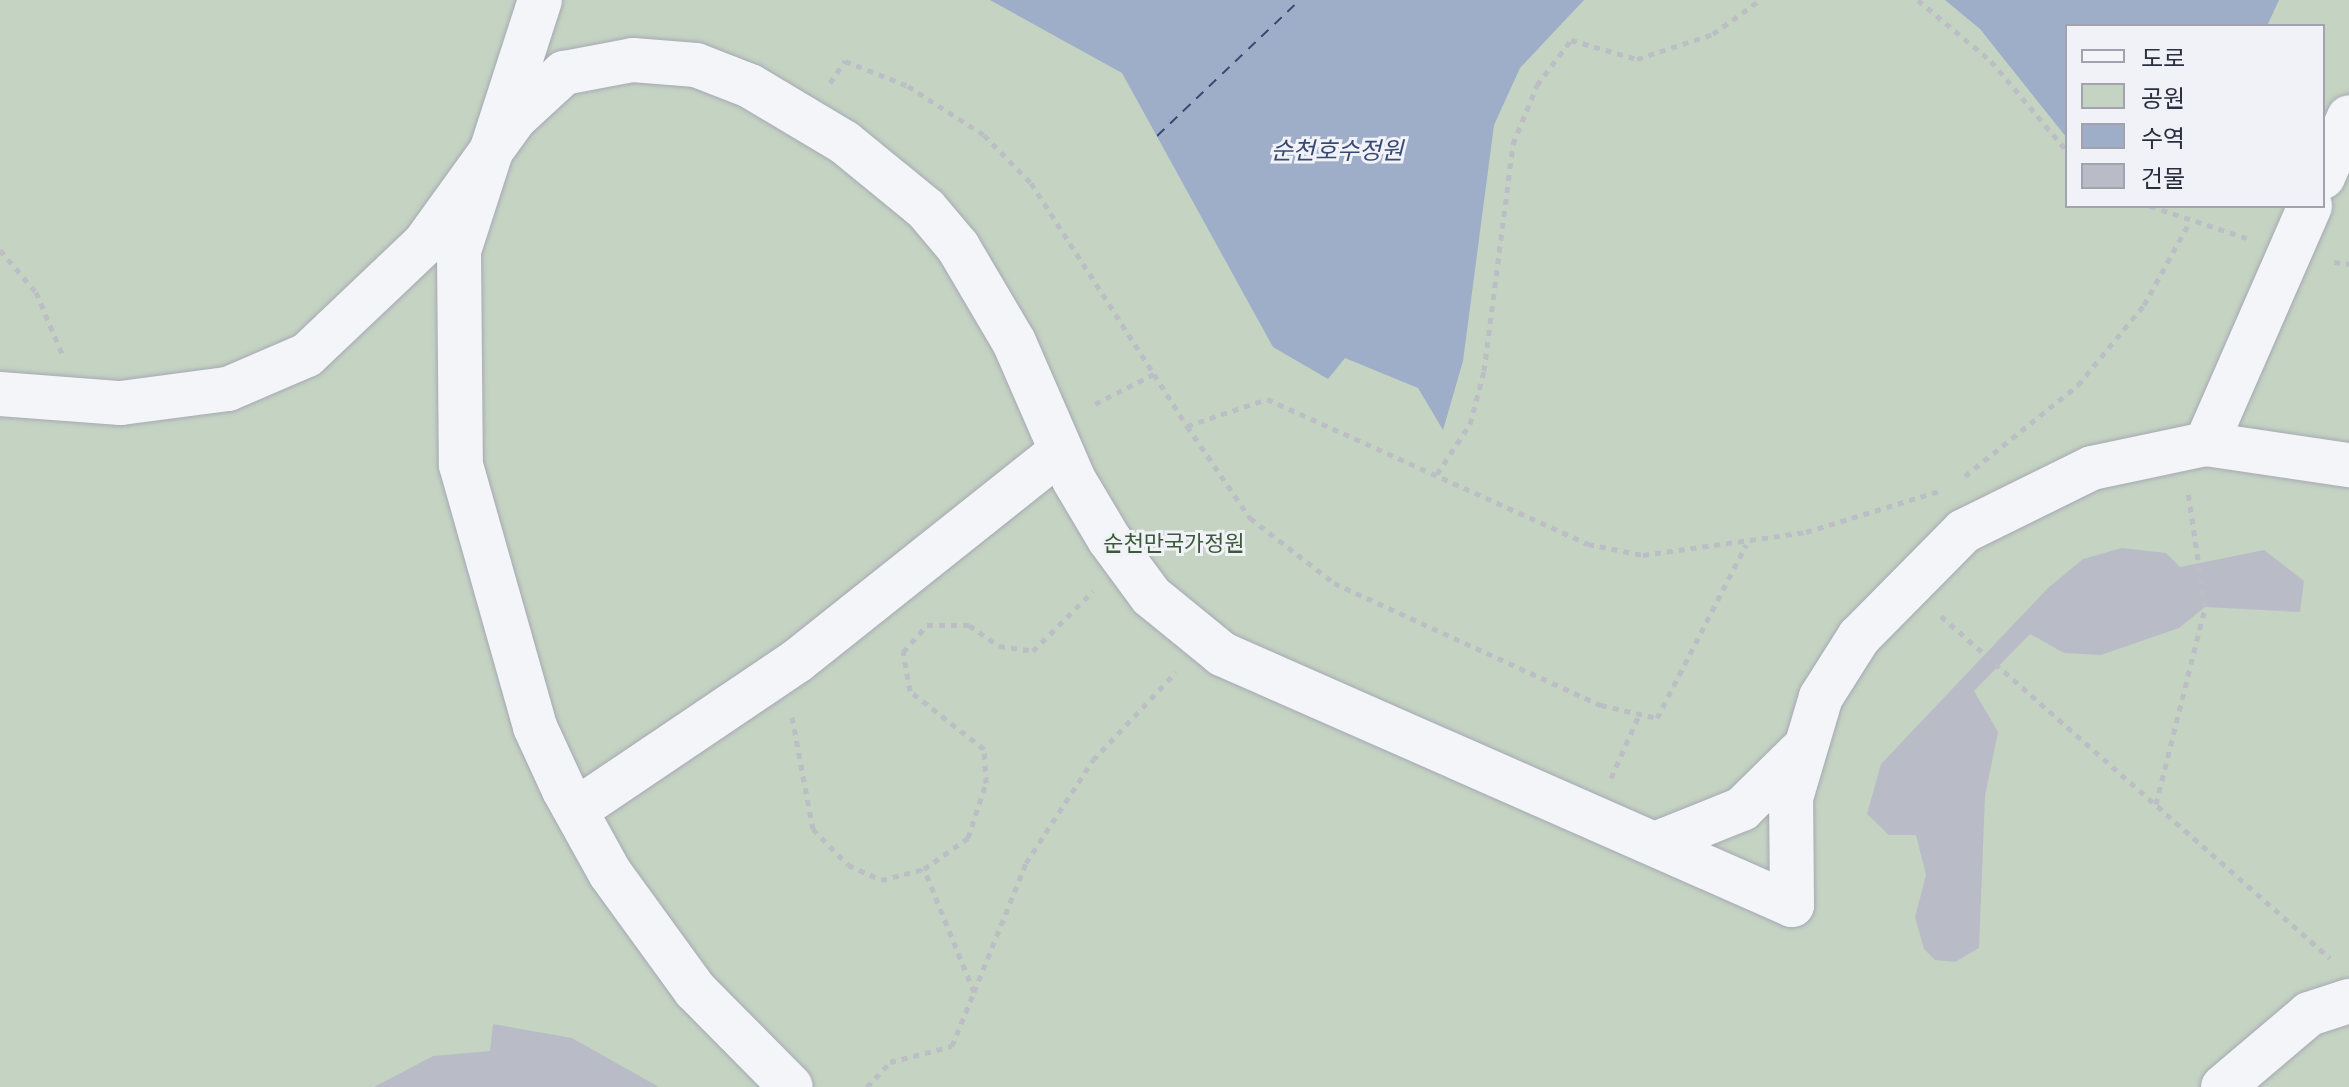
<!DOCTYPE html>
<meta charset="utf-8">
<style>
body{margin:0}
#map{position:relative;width:2349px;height:1087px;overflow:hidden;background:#e1e3e9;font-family:"Archivo Narrow","Noto Sans KR",sans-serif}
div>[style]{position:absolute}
.green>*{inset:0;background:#c5d3c3}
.water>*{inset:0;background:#9eadc8}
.ferry>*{height:2px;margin-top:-1px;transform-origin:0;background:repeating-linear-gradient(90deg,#364a73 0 10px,transparent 0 18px)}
.building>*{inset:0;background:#b9bcc6}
.path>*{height:5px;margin-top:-2.5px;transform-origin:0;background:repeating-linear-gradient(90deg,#bbbec4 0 6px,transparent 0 12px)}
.roads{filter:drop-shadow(0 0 2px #a6a9b3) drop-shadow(0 0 2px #a6a9b3)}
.street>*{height:44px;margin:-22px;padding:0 22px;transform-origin:22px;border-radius:22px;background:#f4f5f8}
span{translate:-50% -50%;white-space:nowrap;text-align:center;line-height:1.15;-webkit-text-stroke:6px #f1f2f7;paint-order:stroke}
.park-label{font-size:22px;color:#3a5b38}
.water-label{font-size:24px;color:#364a73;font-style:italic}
.legend{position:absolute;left:2065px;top:24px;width:260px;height:184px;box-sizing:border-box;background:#f1f2f7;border:2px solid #a1a4ae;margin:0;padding:10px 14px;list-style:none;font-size:24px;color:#2a2f40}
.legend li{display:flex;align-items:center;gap:16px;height:40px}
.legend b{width:40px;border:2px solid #a1a4ae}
</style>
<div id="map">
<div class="green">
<i style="clip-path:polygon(evenodd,0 0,2349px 0,2349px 1087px,0 1087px,0 0,2067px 26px,2323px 26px,2323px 206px,2067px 206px,2067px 26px)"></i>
</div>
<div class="water">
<i style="clip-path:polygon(990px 0,1584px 0,1520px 68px,1494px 125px,1463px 361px,1443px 430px,1418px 388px,1345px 358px,1328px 379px,1273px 347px,1122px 73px)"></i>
<i style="clip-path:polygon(1945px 0,2279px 0,2267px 26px,2067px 26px,2067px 138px,1980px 29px)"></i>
</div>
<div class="ferry">
<i style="left:1157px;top:136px;width:197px;rotate:-43.6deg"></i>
</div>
<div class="building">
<i style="clip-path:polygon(2122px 548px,2166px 553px,2180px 567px,2264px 550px,2304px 581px,2300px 612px,2205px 607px,2179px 628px,2101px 655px,2064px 653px,2030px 634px,1974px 691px,1998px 732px,1985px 796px,1979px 948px,1955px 962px,1935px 960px,1924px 949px,1915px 917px,1926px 875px,1916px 835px,1889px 835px,1867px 814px,1881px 764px,2048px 588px,2083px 559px)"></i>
<i style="clip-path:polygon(493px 1024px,572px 1038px,659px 1087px,374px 1087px,433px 1056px,490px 1051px)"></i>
</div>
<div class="path">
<i style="left:1918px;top:0;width:95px;rotate:39.9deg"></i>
<i style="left:1991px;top:61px;width:118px;rotate:49.8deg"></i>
<i style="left:830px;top:83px;width:27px;rotate:-56deg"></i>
<i style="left:845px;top:61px;width:68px;rotate:21.6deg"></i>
<i style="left:908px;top:86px;width:90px;rotate:32.8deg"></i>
<i style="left:984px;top:135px;width:67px;rotate:45.6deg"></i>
<i style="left:1031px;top:183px;width:227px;rotate:57.2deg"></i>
<i style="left:1154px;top:374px;width:71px;rotate:153.1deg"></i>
<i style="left:2150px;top:206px;width:102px;rotate:18.3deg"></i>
<i style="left:0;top:250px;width:55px;rotate:49.4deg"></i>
<i style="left:36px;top:292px;width:67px;rotate:67.2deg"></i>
<i style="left:2334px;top:262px;width:15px;rotate:8deg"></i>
<i style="left:1154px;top:374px;width:62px;rotate:57.6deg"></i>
<i style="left:1187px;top:426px;width:84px;rotate:-18.6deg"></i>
<i style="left:1267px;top:399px;width:352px;rotate:24.3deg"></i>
<i style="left:1588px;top:544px;width:56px;rotate:11.3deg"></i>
<i style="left:1643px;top:555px;width:165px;rotate:-8deg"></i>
<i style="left:1806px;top:532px;width:139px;rotate:-17.1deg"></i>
<i style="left:1187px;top:426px;width:112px;rotate:55.6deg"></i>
<i style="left:1250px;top:518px;width:106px;rotate:37.7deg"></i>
<i style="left:1334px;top:583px;width:294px;rotate:24.6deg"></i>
<i style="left:1601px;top:705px;width:57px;rotate:13.1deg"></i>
<i style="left:1657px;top:718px;width:195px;rotate:-62.8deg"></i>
<i style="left:1437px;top:474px;width:60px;rotate:-56.6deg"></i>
<i style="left:1470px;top:424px;width:55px;rotate:-75.2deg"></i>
<i style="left:1484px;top:371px;width:229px;rotate:-82.7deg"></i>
<i style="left:1513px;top:144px;width:64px;rotate:-67.9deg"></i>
<i style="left:1537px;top:85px;width:56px;rotate:-52.9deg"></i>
<i style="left:1571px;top:40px;width:69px;rotate:16.1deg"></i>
<i style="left:1637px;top:59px;width:80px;rotate:-18.2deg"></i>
<i style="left:1713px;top:34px;width:58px;rotate:-35.9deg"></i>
<i style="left:1965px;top:476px;width:145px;rotate:-38.8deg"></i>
<i style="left:2078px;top:385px;width:104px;rotate:-50.5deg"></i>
<i style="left:2144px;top:305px;width:94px;rotate:-61.2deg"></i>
<i style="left:1941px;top:616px;width:518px;rotate:41.32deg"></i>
<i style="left:792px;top:717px;width:114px;rotate:79.4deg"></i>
<i style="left:813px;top:829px;width:50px;rotate:45.8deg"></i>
<i style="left:848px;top:865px;width:36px;rotate:24deg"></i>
<i style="left:881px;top:880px;width:44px;rotate:-14.3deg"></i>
<i style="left:924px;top:869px;width:54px;rotate:-35.2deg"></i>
<i style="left:968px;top:838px;width:58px;rotate:-71.9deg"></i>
<i style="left:986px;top:783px;width:34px;rotate:-93deg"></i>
<i style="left:984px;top:749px;width:94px;rotate:-141.9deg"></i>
<i style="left:910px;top:691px;width:40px;rotate:-100deg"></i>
<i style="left:903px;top:652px;width:36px;rotate:-48deg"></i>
<i style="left:927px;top:625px;width:42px"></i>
<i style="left:969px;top:625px;width:37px;rotate:35deg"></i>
<i style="left:999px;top:646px;width:34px;rotate:8deg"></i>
<i style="left:1033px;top:651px;width:85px;rotate:-45deg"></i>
<i style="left:1611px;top:778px;width:71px;rotate:-66deg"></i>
<i style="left:2156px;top:804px;width:203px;rotate:-76deg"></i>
<i style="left:2205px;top:607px;width:116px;rotate:-98.4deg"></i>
<i style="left:974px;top:992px;width:139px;rotate:-68deg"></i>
<i style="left:1026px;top:863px;width:123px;rotate:-57deg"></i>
<i style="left:1093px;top:760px;width:121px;rotate:-46.7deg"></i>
<i style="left:867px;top:1087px;width:34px;rotate:-47deg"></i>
<i style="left:890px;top:1062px;width:64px;rotate:-14.5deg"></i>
<i style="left:952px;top:1046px;width:58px;rotate:-67.8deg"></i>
<i style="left:974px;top:992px;width:133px;rotate:-112.1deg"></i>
</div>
<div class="roads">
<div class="street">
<i style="left:540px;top:0;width:264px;rotate:107.9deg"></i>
<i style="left:459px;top:251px;width:214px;rotate:89.5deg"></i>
<i style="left:461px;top:465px;width:272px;rotate:74.2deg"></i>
<i style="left:535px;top:727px;width:69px;rotate:65.3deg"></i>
<i style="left:564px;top:790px;width:95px;rotate:61deg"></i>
<i style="left:610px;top:873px;width:145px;rotate:54deg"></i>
<i style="left:695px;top:990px;width:136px;rotate:45.3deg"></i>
<i style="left:2323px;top:177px;width:65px;rotate:-66.6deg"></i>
<i style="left:0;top:394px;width:121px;rotate:4.3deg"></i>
<i style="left:121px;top:403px;width:108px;rotate:-7.5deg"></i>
<i style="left:228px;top:389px;width:86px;rotate:-23.3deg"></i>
<i style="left:307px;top:355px;width:161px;rotate:-43.5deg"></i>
<i style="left:424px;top:244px;width:155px;rotate:-54.2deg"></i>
<i style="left:515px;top:118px;width:67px;rotate:-42.6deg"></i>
<i style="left:564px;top:73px;width:70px;rotate:-10.7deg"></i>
<i style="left:633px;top:60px;width:63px;rotate:4.5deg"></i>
<i style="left:696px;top:65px;width:58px;rotate:21.3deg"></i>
<i style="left:750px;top:86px;width:109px;rotate:30.8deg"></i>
<i style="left:844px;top:142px;width:106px;rotate:39.3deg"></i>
<i style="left:926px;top:209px;width:50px;rotate:49.9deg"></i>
<i style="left:958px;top:247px;width:110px;rotate:59.5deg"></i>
<i style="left:1014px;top:342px;width:150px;rotate:66.5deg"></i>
<i style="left:1074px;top:480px;width:69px;rotate:59.3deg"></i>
<i style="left:1109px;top:539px;width:71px;rotate:53.6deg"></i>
<i style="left:1151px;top:596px;width:92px;rotate:39.2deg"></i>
<i style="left:1222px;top:654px;width:623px;rotate:23.77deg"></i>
<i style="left:1792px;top:905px;width:107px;rotate:-90.5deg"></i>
<i style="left:1791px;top:798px;width:105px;rotate:-73.5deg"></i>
<i style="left:1821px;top:697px;width:71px;rotate:-57.7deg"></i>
<i style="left:1859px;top:637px;width:149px;rotate:-45.3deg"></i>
<i style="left:1964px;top:531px;width:143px;rotate:-26.2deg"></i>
<i style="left:2092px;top:468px;width:116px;rotate:-11.9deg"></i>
<i style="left:2206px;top:444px;width:145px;rotate:8.4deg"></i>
<i style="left:2206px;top:444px;width:260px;rotate:-66.4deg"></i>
<i style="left:576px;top:810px;width:267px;rotate:-34deg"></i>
<i style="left:797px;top:661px;width:337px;rotate:-38.5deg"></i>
<i style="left:1655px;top:844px;width:94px;rotate:-21.9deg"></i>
<i style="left:1742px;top:809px;width:81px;rotate:-44.5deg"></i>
<i style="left:2223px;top:1087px;width:113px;rotate:-40.3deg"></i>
<i style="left:2309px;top:1014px;width:42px;rotate:-18deg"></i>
</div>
</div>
<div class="park-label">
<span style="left:1174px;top:544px">순천만국가정원</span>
</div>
<div class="water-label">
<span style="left:1337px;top:151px">순천호수정원</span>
</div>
<ul class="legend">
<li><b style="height:10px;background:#f4f5f8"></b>도로</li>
<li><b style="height:22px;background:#c5d3c3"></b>공원</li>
<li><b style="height:22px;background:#9eadc8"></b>수역</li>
<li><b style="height:22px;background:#b9bcc6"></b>건물</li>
</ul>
</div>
